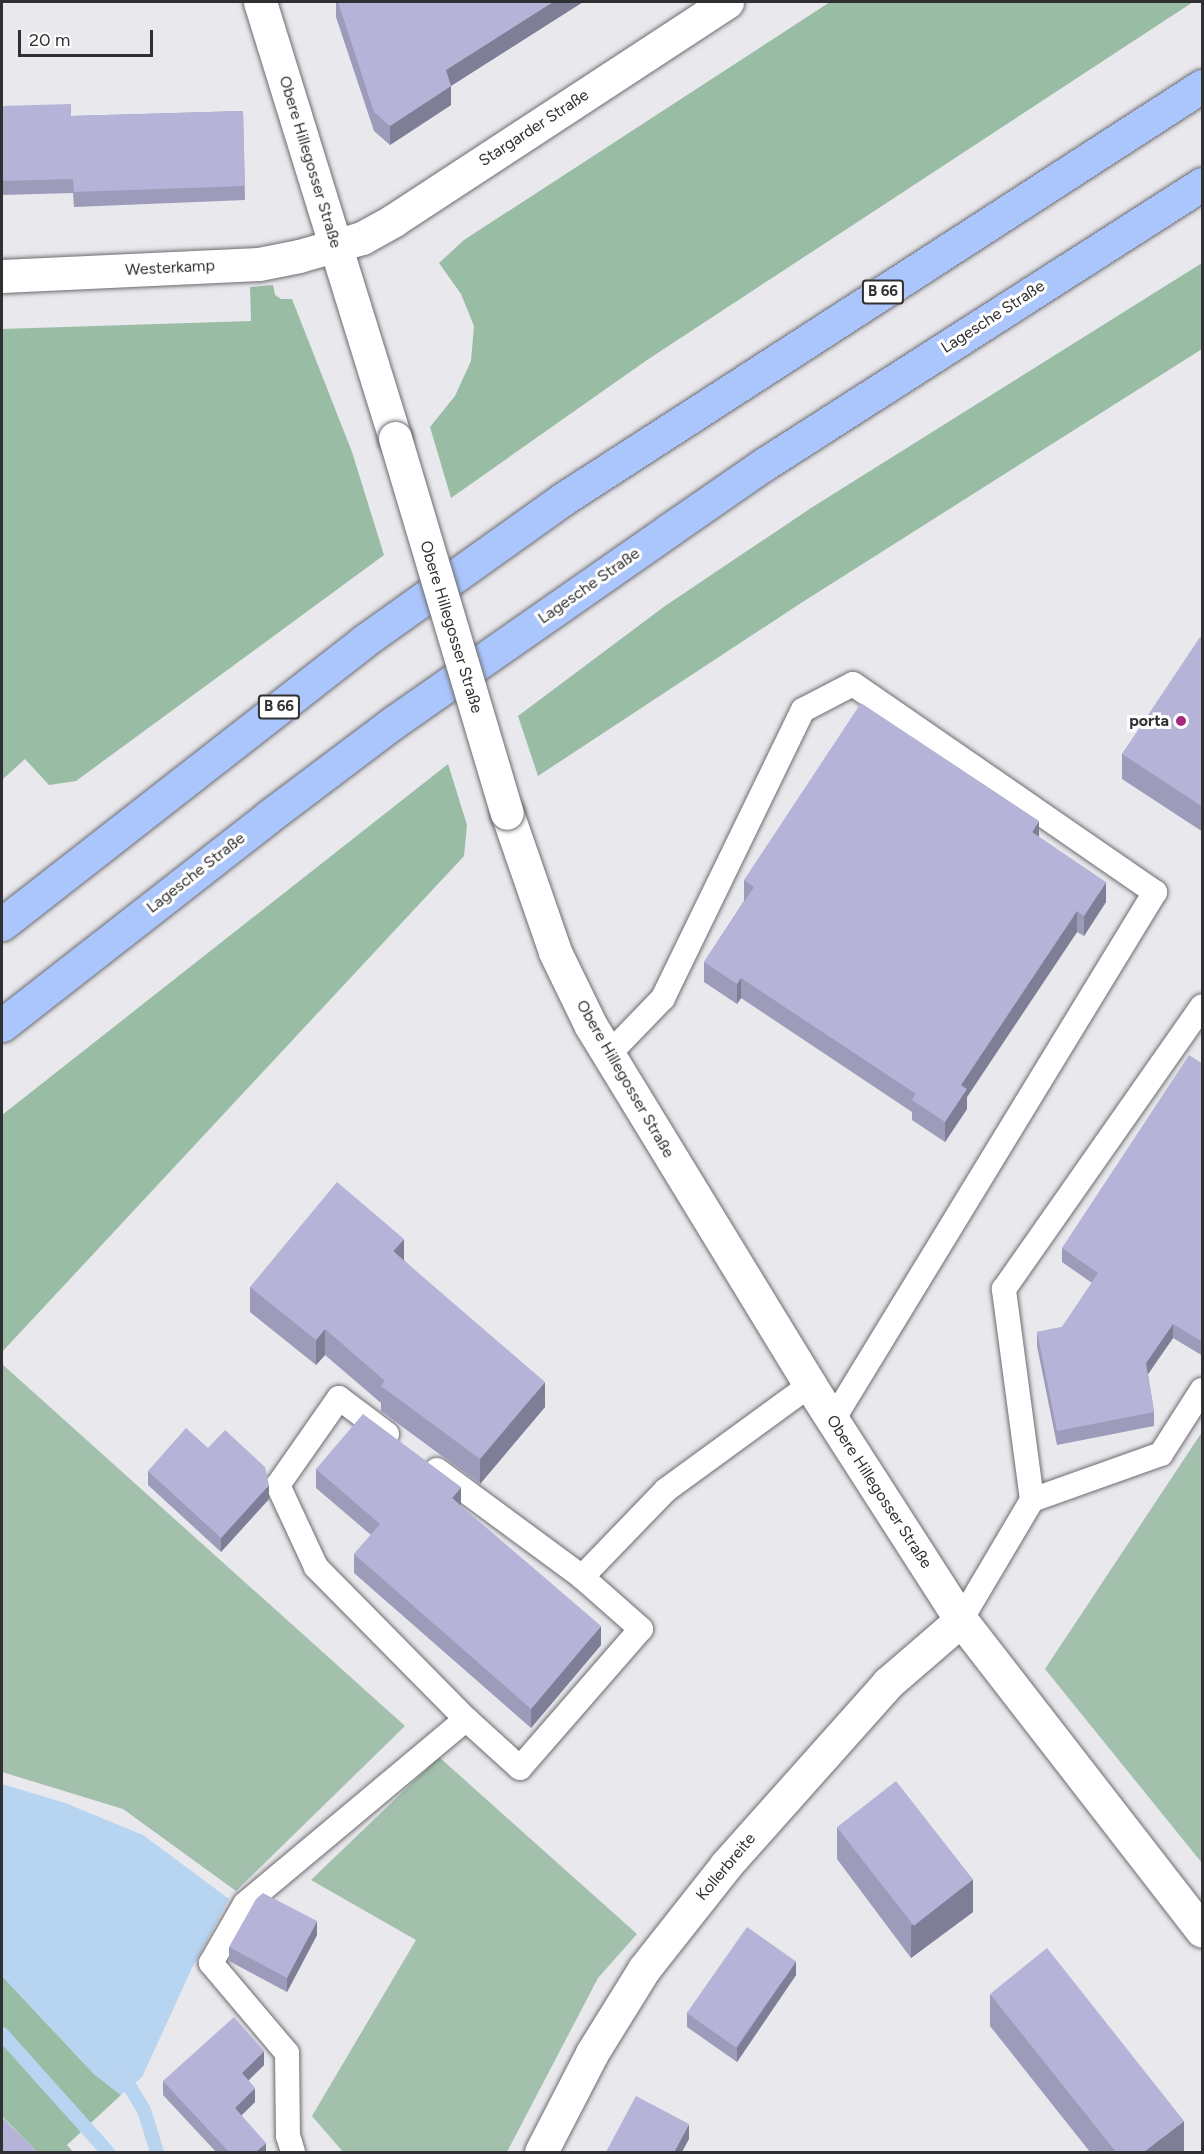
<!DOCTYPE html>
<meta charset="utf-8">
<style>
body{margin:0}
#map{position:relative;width:1204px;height:2154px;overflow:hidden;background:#e8e8ed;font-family:Figtree,sans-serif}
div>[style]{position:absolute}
.green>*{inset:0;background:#a2c0ac}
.forest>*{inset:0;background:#99bca4}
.water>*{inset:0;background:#b7d4f1}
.stream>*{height:14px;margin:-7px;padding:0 7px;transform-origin:7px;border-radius:7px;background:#b7d4f1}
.roads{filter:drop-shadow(0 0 2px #6c6c71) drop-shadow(0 0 2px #6c6c71)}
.service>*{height:24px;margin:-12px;padding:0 12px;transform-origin:12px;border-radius:12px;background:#fff}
.minor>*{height:33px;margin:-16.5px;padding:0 16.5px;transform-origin:16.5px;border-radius:16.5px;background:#fff}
.trunk>*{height:33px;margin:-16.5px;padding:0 16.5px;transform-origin:16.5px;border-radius:16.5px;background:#abc6fc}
.bridges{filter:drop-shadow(0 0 2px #6c6c71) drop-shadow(0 0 2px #6c6c71)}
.minor-bridge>*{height:33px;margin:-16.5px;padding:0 16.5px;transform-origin:16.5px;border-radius:16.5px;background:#fff}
.wall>*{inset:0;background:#9c9bba}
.shaded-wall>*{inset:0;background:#7f7e97}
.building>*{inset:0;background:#b5b4d8;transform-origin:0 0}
.dots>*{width:16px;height:16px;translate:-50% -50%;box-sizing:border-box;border:3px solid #fff;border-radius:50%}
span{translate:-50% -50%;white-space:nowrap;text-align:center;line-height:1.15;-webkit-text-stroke:6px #fff;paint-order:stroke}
.shield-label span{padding:2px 4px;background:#fff;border:2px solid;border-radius:4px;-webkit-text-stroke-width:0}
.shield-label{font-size:15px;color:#303032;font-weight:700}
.street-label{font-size:16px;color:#303032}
.poi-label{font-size:16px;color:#303032;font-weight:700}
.right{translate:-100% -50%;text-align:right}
.frame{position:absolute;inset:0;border:3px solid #303032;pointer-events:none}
.scale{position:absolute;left:18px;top:30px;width:135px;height:27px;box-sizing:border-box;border:3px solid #303032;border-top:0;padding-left:8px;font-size:18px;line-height:21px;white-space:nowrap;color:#303032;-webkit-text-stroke:4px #fff;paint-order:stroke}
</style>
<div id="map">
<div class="green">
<i style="clip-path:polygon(2px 1364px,405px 1726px,236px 1891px,123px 1809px,2px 1772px)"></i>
<i style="clip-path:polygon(1202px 1432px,1202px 1863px,1045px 1669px)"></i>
<i style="clip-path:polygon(439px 1757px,637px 1934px,598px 1978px,507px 2152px,343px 2152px,312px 2116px,416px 1940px,311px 1880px)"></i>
</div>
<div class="forest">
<i style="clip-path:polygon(830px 2px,1193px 2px,647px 360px,451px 498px,430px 427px,455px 396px,471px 361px,474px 326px,461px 294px,439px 263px,464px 240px)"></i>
<i style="clip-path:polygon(1202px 263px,1202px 349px,801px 603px,538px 776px,518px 716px,665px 606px,811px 508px)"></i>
<i style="clip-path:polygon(273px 285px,275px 295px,281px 299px,292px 299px,352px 452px,384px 555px,76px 781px,49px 785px,25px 759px,2px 780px,2px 329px,251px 321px,250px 287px)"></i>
<i style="clip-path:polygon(448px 764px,467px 825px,464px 856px,2px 1352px,2px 1115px)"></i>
<i style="clip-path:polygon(2px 1976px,94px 2074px,121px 2095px,67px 2145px,73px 2152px,37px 2152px,2px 2116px)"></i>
</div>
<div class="water">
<i style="clip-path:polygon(2px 1784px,65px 1803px,143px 1835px,229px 1899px,192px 1968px,142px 2077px,121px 2095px,94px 2074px,2px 1976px)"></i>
</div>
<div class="stream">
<i style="left:2px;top:2034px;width:159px;rotate:48.1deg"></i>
<i style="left:119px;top:2076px;width:16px;rotate:45deg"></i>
<i style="left:130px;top:2087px;width:27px;rotate:59deg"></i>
<i style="left:144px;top:2110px;width:44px;rotate:72.8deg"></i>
</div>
<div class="roads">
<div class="service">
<i style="left:608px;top:1055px;width:79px;rotate:-46deg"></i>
<i style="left:663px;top:998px;width:320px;rotate:-64.1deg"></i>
<i style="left:803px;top:710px;width:56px;rotate:-27.5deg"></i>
<i style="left:853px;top:684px;width:367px;rotate:34.6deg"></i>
<i style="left:1155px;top:892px;width:618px;rotate:121.38deg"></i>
<i style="left:387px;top:1434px;width:60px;rotate:-143.1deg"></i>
<i style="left:339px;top:1398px;width:106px;rotate:125deg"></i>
<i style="left:278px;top:1485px;width:90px;rotate:65.1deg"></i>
<i style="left:316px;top:1567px;width:214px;rotate:45.4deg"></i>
<i style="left:437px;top:1470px;width:180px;rotate:36.4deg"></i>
<i style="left:1032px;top:1500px;width:137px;rotate:-19.6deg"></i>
<i style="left:1161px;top:1454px;width:76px;rotate:-57.4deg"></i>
<i style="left:961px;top:1620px;width:139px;rotate:-59.4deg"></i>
<i style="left:1032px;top:1500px;width:213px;rotate:-97.6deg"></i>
<i style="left:1004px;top:1289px;width:345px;rotate:-55deg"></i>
<i style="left:293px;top:2152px;width:17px;rotate:-107deg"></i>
<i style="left:288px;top:2136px;width:83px;rotate:-90.7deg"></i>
<i style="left:287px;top:2053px;width:118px;rotate:-130.2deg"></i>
<i style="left:211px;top:1963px;width:68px;rotate:-60deg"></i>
<i style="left:245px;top:1904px;width:288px;rotate:-39.9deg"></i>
<i style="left:466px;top:1719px;width:73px;rotate:42.2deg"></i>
<i style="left:520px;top:1768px;width:184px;rotate:-49deg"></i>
<i style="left:641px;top:1629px;width:79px;rotate:-138.6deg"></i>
<i style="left:582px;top:1577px;width:121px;rotate:-46deg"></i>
<i style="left:666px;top:1490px;width:178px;rotate:-36.1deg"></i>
</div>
<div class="minor">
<i style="left:260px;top:2px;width:456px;rotate:72.8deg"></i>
<i style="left:2px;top:276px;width:257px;rotate:-2.7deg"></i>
<i style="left:259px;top:264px;width:41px;rotate:-11.3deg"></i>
<i style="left:299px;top:256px;width:66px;rotate:-15.9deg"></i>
<i style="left:362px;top:238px;width:37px;rotate:-29deg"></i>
<i style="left:394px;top:220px;width:398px;rotate:-33.2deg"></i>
<i style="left:507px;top:813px;width:147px;rotate:70.9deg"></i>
<i style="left:555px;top:952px;width:82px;rotate:64.1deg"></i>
<i style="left:591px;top:1026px;width:421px;rotate:58.6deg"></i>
<i style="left:810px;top:1385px;width:279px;rotate:57.3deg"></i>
<i style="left:961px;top:1620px;width:393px;rotate:52.2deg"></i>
<i style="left:541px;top:2152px;width:111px;rotate:-62.7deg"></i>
<i style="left:592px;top:2053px;width:99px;rotate:-58.2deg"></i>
<i style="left:644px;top:1969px;width:132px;rotate:-51.7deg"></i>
<i style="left:726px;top:1865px;width:244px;rotate:-48.3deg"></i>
<i style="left:888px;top:1683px;width:96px;rotate:-40.8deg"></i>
</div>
<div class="trunk">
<i style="left:2px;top:924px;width:459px;rotate:-38deg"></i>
<i style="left:364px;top:641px;width:244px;rotate:-35.5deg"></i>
<i style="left:563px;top:499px;width:761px;rotate:-32.88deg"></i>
<i style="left:2px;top:1025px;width:338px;rotate:-38deg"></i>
<i style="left:268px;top:817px;width:158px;rotate:-37deg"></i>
<i style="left:394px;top:722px;width:335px;rotate:-34.9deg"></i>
<i style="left:669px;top:530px;width:114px;rotate:-34.7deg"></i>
<i style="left:763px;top:465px;width:521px;rotate:-32.62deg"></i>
</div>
</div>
<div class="bridges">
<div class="minor-bridge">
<i style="left:395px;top:438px;width:391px;rotate:73.4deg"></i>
</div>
</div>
<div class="wall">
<i style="clip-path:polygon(336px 2px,583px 2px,451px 86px,451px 105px,390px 145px,374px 131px,336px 17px)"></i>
<i style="clip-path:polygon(2px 106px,71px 116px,243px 111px,245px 200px,74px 207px,73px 193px,2px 195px)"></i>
<i style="clip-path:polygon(1203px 639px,1203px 832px,1122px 779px,1122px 754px)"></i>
<i style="clip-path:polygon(1039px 838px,1106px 902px,1084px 936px,1077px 932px,967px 1097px,967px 1109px,945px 1142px,912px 1120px,912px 1112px,741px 998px,737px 1004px,704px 982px,704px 962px,744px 901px,744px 880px)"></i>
<i style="clip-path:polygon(1203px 1064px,1203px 1356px,1173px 1338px,1148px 1374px,1154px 1412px,1154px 1426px,1057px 1445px,1037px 1346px,1037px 1332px,1062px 1327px,1092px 1283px,1062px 1262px,1062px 1248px)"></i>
<i style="clip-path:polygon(404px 1260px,545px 1407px,480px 1484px,381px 1411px,381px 1403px,325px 1355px,316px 1365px,250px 1312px,250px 1287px)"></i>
<i style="clip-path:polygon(208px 1448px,269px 1499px,221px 1552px,148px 1485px,148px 1471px)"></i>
<i style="clip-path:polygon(316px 1469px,461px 1506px,601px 1645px,531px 1728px,354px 1573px,354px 1554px,371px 1535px,316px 1488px)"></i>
<i style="clip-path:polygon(837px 1827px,973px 1912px,911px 1958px,837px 1859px)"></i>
<i style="clip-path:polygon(317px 1935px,287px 1992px,229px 1961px,229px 1947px)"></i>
<i style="clip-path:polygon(796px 1975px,737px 2062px,687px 2027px,687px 2013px)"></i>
<i style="clip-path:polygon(990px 1994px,1184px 2152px,1090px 2152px,990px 2026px)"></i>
<i style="clip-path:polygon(264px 2065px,248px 2080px,255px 2102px,241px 2115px,266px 2152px,216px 2152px,163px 2095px,163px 2081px)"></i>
</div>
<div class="shaded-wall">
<i style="clip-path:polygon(553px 2px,583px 2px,446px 89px,446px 70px)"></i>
<i style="clip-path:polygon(451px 86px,451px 105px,390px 145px,390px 126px)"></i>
<i style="clip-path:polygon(1039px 821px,1039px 841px,1032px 832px)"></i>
<i style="clip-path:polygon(1106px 882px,1106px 902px,1084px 936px,1084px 916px)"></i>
<i style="clip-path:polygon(1077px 911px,1077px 932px,967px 1097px,967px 1109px,945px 1142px,945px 1122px,961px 1085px)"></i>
<i style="clip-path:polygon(741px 978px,741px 998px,737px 1004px,737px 984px)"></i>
<i style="clip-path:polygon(404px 1239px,404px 1264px,393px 1251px)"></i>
<i style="clip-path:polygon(1173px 1324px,1173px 1338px,1146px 1377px,1146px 1363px)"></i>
<i style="clip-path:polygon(325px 1329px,325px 1355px,316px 1365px,316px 1340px)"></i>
<i style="clip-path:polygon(545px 1382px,545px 1407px,480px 1484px,480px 1459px)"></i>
<i style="clip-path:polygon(269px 1485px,269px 1499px,221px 1552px,221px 1538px)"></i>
<i style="clip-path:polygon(461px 1487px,461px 1506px,452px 1498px)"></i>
<i style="clip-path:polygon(601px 1626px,601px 1645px,531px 1728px,531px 1709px)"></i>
<i style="clip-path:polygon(973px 1879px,973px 1912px,911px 1958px,911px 1926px)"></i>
<i style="clip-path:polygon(317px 1921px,317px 1935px,287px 1992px,287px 1978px)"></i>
<i style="clip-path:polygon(796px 1961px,796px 1975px,737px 2062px,737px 2048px)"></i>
<i style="clip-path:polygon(264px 2051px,264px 2065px,242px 2087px,242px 2073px)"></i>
<i style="clip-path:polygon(255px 2088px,255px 2102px,235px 2122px,235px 2108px)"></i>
<i style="clip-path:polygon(1184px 2121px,1184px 2152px,1144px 2152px)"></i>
<i style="clip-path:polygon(689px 2124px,689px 2139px,682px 2152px,674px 2152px)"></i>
<i style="clip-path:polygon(266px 2143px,266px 2152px,256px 2152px)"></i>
</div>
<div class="building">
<i style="clip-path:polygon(338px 2px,553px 2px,446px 70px,451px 86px,390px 126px,374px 112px)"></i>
<i style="clip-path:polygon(71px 104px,71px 116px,243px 111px,245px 186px,74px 192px,73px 179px,2px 181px,2px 106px)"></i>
<i style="clip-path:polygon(1200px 637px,1203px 639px,1203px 807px,1122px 754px)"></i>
<i style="clip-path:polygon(861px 703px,1039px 821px,1032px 832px,1106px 882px,1084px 916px,1077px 911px,961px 1085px,967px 1089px,945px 1122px,912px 1100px,916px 1094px,741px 978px,737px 984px,704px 962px,754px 887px,744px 880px)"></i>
<i style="clip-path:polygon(1189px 1055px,1203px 1064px,1203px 1342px,1173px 1324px,1146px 1363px,1154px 1412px,1057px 1431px,1037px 1332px,1062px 1327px,1098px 1273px,1062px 1248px)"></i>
<i style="clip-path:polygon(337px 1182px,404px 1239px,393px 1251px,545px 1382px,480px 1459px,381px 1386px,385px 1381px,325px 1329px,316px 1340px,250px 1287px)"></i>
<i style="clip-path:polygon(363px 1414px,461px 1487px,452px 1498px,601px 1626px,531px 1709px,354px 1554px,380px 1524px,316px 1469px)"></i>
<i style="clip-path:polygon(186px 1428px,208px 1448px,225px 1430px,265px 1467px,269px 1485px,221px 1538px,148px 1471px)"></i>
<i style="left:896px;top:1781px;width:125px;height:75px;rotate:52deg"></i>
<i style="clip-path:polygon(263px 1893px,317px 1921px,287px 1978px,229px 1947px,256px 1899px)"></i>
<i style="left:747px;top:1927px;width:60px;height:105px;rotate:35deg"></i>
<i style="clip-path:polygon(1047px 1948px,1184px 2121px,1144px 2152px,1116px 2152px,990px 1994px)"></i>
<i style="clip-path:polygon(234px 2017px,264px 2051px,242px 2073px,255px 2088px,235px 2108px,266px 2143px,256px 2152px,229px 2152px,163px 2081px)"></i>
<i style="clip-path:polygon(636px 2096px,689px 2124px,674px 2152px,606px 2152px)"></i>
<i style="clip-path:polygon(2px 2117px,37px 2152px,2px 2152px)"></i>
</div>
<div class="dots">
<i style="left:1181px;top:721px;background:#a62a7c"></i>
</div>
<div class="shield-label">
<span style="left:883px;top:292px">B 66</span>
<span style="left:279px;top:707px">B 66</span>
</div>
<div class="street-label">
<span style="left:534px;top:128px;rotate:-33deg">Stargarder Straße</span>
<span style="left:310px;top:162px;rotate:73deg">Obere Hillegosser Straße</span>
<span style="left:170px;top:268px;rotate:-3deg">Westerkamp</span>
<span style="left:993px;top:317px;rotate:-33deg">Lagesche Straße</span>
<span style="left:589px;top:586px;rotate:-35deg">Lagesche Straße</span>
<span style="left:451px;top:627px;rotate:73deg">Obere Hillegosser Straße</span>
<span style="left:196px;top:873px;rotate:-38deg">Lagesche Straße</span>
<span style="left:625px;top:1079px;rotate:60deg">Obere Hillegosser Straße</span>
<span style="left:879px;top:1492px;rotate:57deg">Obere Hillegosser Straße</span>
<span style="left:726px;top:1867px;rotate:-50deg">Kollerbreite</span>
</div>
<div class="poi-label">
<span class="right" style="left:1169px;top:721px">porta</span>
</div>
<div class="frame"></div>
<div class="scale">20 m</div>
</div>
